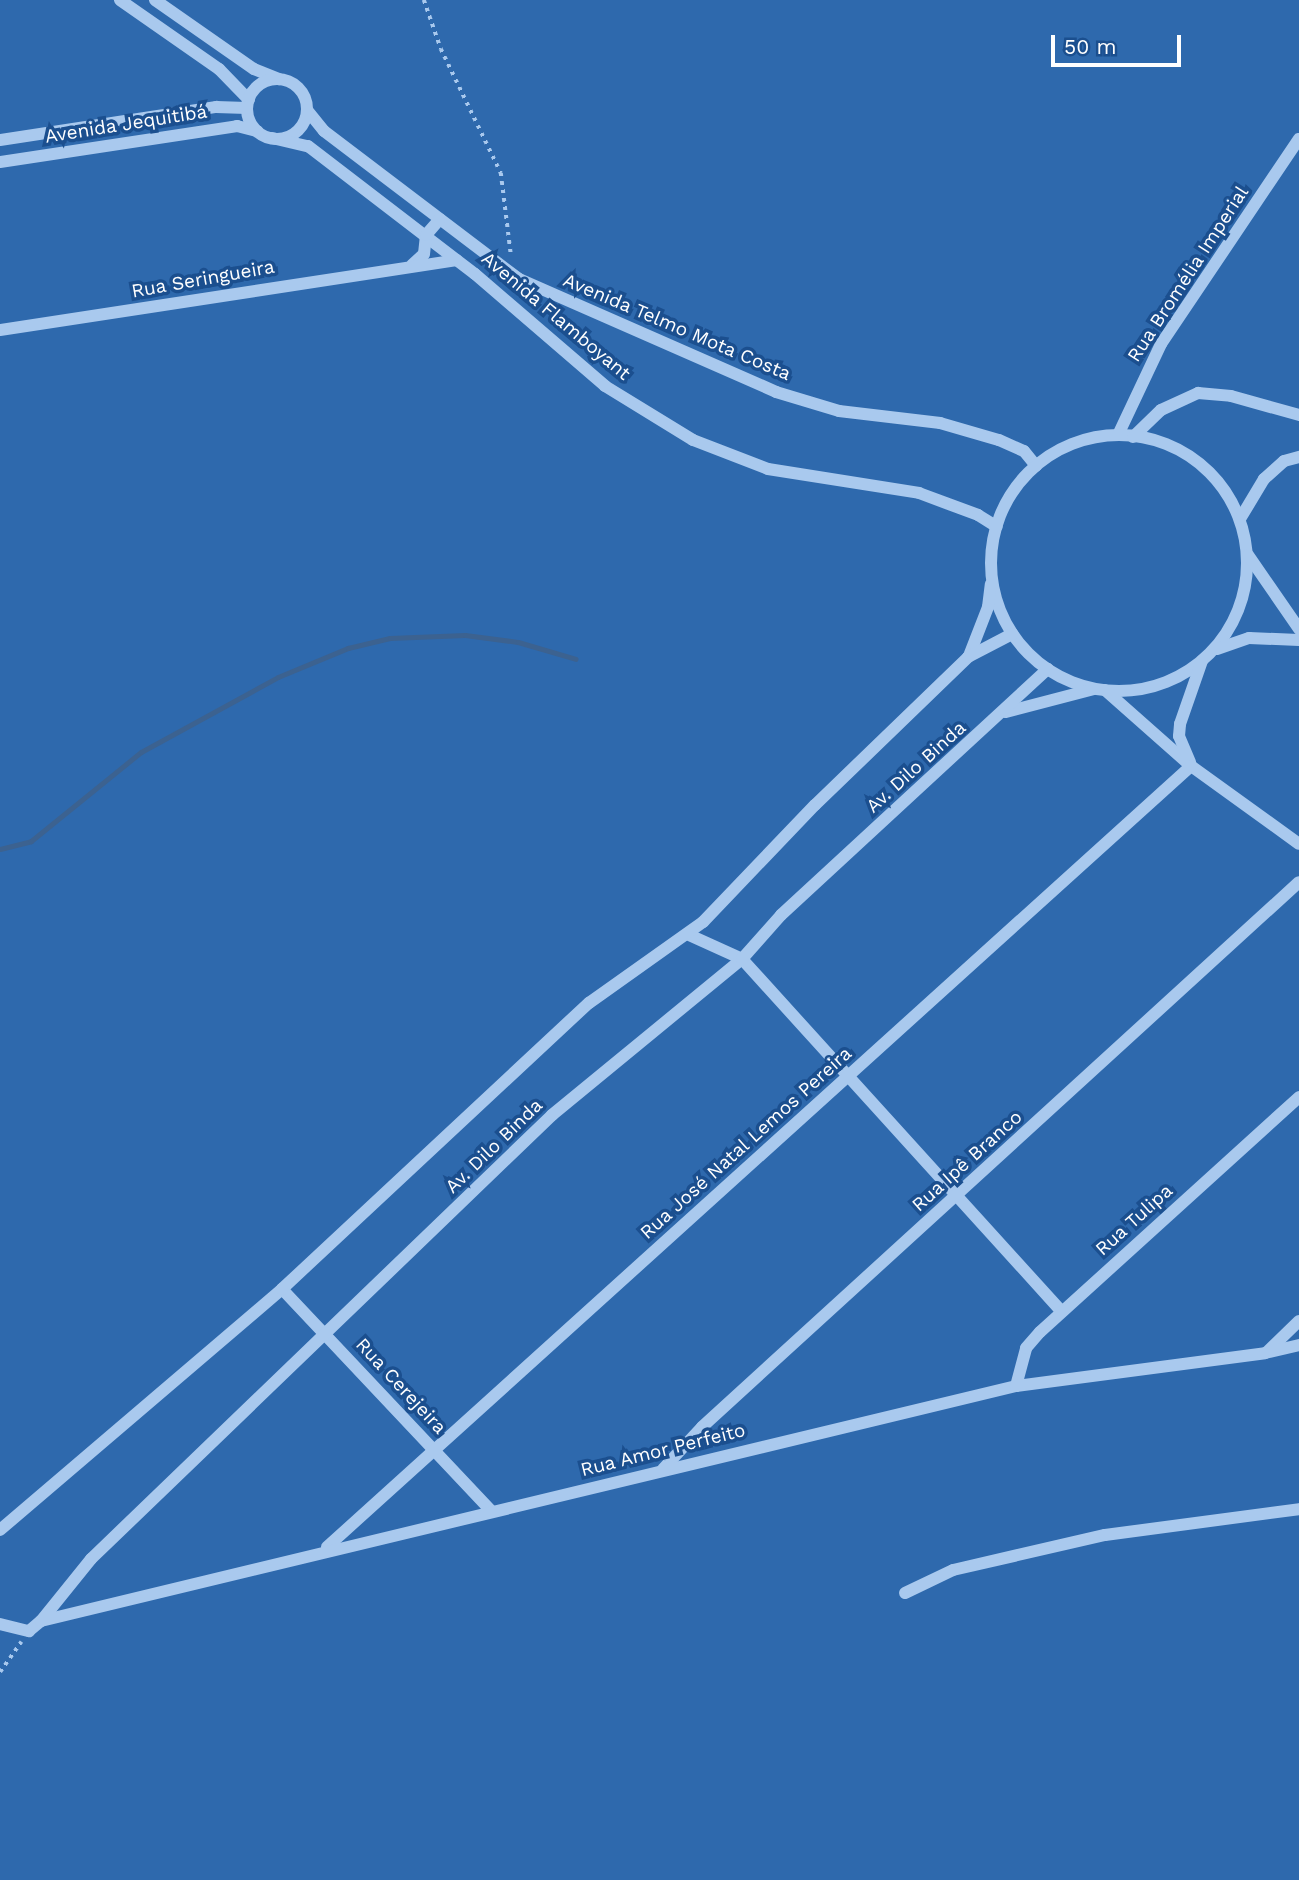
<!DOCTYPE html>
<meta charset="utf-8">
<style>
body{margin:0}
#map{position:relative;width:1299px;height:1880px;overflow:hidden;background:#1b4f8f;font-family:"Work Sans",sans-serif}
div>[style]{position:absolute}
.green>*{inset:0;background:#2e69ad;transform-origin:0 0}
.stream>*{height:5px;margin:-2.5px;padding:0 2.5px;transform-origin:2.5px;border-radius:2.5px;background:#3c6290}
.path>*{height:3.5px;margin-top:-1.75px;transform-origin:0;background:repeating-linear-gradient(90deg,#a9c9ee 0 3.5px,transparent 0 8.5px)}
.minor>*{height:12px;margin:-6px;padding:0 6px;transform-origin:6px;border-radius:6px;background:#a9c9ee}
.minor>.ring{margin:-6px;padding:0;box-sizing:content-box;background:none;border:12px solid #a9c9ee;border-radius:50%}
span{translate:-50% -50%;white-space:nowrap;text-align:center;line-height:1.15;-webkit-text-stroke:7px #1b4f8f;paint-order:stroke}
.street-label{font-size:19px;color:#fff}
.scale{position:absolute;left:1051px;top:35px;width:130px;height:32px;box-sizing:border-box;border:4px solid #fff;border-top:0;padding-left:9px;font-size:21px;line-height:24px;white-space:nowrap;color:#fff;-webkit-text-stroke:5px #1b4f8f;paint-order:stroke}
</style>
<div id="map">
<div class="green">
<i style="left:0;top:0;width:1299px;height:1880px"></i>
</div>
<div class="stream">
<i style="left:0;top:849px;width:32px;rotate:-14deg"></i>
<i style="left:31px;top:841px;width:141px;rotate:-39deg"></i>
<i style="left:141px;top:752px;width:156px;rotate:-28.7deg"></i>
<i style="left:278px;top:677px;width:76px;rotate:-22.5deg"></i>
<i style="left:348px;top:648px;width:43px;rotate:-13.4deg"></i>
<i style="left:390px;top:638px;width:75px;rotate:-2.3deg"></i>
<i style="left:465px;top:635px;width:53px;rotate:7.5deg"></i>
<i style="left:518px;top:642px;width:60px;rotate:16.3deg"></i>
</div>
<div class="path">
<i style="left:424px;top:0;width:52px;rotate:70.9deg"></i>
<i style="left:441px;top:49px;width:138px;rotate:64.2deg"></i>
<i style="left:501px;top:173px;width:82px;rotate:83deg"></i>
<i style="left:0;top:1672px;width:37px;rotate:-55deg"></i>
</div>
<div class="minor">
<i style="left:120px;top:0;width:121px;rotate:34.9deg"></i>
<i style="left:219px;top:69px;width:43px;rotate:45.9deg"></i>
<i style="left:155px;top:0;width:121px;rotate:34.9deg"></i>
<i style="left:254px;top:69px;width:27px;rotate:22deg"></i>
<i class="ring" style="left:247px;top:79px;width:48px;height:48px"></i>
<i style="left:307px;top:110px;width:27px;rotate:51deg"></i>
<i style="left:324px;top:131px;width:245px;rotate:37.2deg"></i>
<i style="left:519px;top:279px;width:281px;rotate:23.7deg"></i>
<i style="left:776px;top:392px;width:66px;rotate:16.8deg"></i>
<i style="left:839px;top:411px;width:102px;rotate:6.8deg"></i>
<i style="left:940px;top:423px;width:61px;rotate:16.1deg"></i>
<i style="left:999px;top:440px;width:27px;rotate:24deg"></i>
<i style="left:1024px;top:451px;width:19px;rotate:51deg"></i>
<i style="left:272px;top:138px;width:37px;rotate:13deg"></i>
<i style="left:308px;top:146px;width:210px;rotate:37.5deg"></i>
<i style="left:475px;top:274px;width:172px;rotate:40.7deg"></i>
<i style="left:605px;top:386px;width:103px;rotate:31.5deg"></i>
<i style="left:693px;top:440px;width:80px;rotate:21.1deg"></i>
<i style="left:768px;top:469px;width:153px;rotate:9deg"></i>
<i style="left:919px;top:493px;width:63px;rotate:20.4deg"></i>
<i style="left:978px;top:515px;width:22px;rotate:32deg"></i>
<i style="left:0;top:140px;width:219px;rotate:-8.7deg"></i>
<i style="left:216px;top:107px;width:31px;rotate:2deg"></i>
<i style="left:0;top:162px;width:240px;rotate:-8.6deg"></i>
<i style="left:237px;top:126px;width:21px;rotate:14deg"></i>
<i style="left:412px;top:265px;width:16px;rotate:-43deg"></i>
<i style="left:424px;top:254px;width:19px;rotate:-84deg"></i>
<i style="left:426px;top:235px;width:21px;rotate:-49deg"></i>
<i style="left:0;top:330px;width:462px;rotate:-8.7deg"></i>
<i style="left:1118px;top:435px;width:101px;rotate:-64.7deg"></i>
<i style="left:1161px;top:344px;width:247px;rotate:-56.1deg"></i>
<i class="ring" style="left:991px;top:435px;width:244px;height:244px"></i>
<i style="left:1133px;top:437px;width:39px;rotate:-44deg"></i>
<i style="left:1161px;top:410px;width:41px;rotate:-24.7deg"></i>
<i style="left:1198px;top:393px;width:33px;rotate:5deg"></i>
<i style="left:1231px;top:396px;width:71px;rotate:15.6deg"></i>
<i style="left:1240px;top:519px;width:47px;rotate:-59deg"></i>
<i style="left:1264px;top:479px;width:27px;rotate:-42deg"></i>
<i style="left:1284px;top:461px;width:16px;rotate:-15deg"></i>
<i style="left:1248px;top:555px;width:90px;rotate:55.4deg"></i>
<i style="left:1217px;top:649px;width:34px;rotate:-19deg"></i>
<i style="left:1249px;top:638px;width:50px;rotate:2.3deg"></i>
<i style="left:969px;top:656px;width:53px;rotate:-68.8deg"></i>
<i style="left:988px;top:607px;width:23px;rotate:-83deg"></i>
<i style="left:1105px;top:690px;width:115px;rotate:41.5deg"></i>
<i style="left:1191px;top:766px;width:133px;rotate:35.8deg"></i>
<i style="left:1006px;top:712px;width:91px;rotate:-14.6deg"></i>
<i style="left:1190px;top:762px;width:28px;rotate:-113deg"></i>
<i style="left:1179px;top:736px;width:12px;rotate:-85deg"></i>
<i style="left:1180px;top:724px;width:67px;rotate:-70.8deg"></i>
<i style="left:687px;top:934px;width:60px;rotate:24.4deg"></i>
<i style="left:742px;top:959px;width:476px;rotate:47.8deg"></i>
<i style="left:282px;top:1289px;width:305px;rotate:46.7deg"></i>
<i style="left:1268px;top:1351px;width:43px;rotate:-44.1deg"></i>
<i style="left:1016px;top:1386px;width:39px;rotate:-75deg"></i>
<i style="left:1026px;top:1348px;width:21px;rotate:-49deg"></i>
<i style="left:1040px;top:1332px;width:350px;rotate:-42.2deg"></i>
<i style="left:663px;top:1469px;width:57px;rotate:-47.1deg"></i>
<i style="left:702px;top:1427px;width:808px;rotate:-42.39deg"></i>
<i style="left:0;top:1530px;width:371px;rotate:-40.5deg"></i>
<i style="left:282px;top:1289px;width:420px;rotate:-43deg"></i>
<i style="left:589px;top:1003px;width:140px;rotate:-35.4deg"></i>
<i style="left:703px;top:922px;width:162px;rotate:-46.3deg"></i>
<i style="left:815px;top:805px;width:213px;rotate:-44deg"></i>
<i style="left:968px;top:657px;width:50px;rotate:-27.6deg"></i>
<i style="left:327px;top:1547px;width:1165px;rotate:-42.11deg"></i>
<i style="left:905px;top:1593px;width:53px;rotate:-25.6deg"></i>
<i style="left:953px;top:1570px;width:156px;rotate:-13deg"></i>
<i style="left:1105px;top:1535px;width:196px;rotate:-7.6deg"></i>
<i style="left:41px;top:1621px;width:1003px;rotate:-13.55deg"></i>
<i style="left:1016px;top:1386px;width:251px;rotate:-7.5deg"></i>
<i style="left:1265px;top:1353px;width:35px;rotate:-13deg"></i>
<i style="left:0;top:1624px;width:30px;rotate:14deg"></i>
<i style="left:29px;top:1631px;width:16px;rotate:-40deg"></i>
<i style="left:41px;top:1621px;width:80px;rotate:-51.1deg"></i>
<i style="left:91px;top:1559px;width:640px;rotate:-43.92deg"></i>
<i style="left:552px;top:1115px;width:246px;rotate:-39.4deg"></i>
<i style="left:742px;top:959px;width:59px;rotate:-48.4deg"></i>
<i style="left:781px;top:915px;width:363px;rotate:-42.7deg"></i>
</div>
<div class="street-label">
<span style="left:126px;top:124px;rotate:-9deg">Avenida Jequitibá</span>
<span style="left:1188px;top:274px;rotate:-57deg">Rua Bromélia Imperial</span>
<span style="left:203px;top:279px;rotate:-10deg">Rua Seringueira</span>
<span style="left:556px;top:316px;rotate:40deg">Avenida Flamboyant</span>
<span style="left:677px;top:327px;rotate:23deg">Avenida Telmo Mota Costa</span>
<span style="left:916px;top:767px;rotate:-42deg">Av. Dilo Binda</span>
<span style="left:746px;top:1143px;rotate:-42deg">Rua José Natal Lemos Pereira</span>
<span style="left:494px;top:1146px;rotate:-44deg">Av. Dilo Binda</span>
<span style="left:967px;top:1161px;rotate:-42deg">Rua Ipê Branco</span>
<span style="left:1134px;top:1220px;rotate:-42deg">Rua Tulipa</span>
<span style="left:401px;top:1386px;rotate:47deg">Rua Cerejeira</span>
<span style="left:663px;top:1450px;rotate:-14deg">Rua Amor Perfeito</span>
</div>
<div class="scale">50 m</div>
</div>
